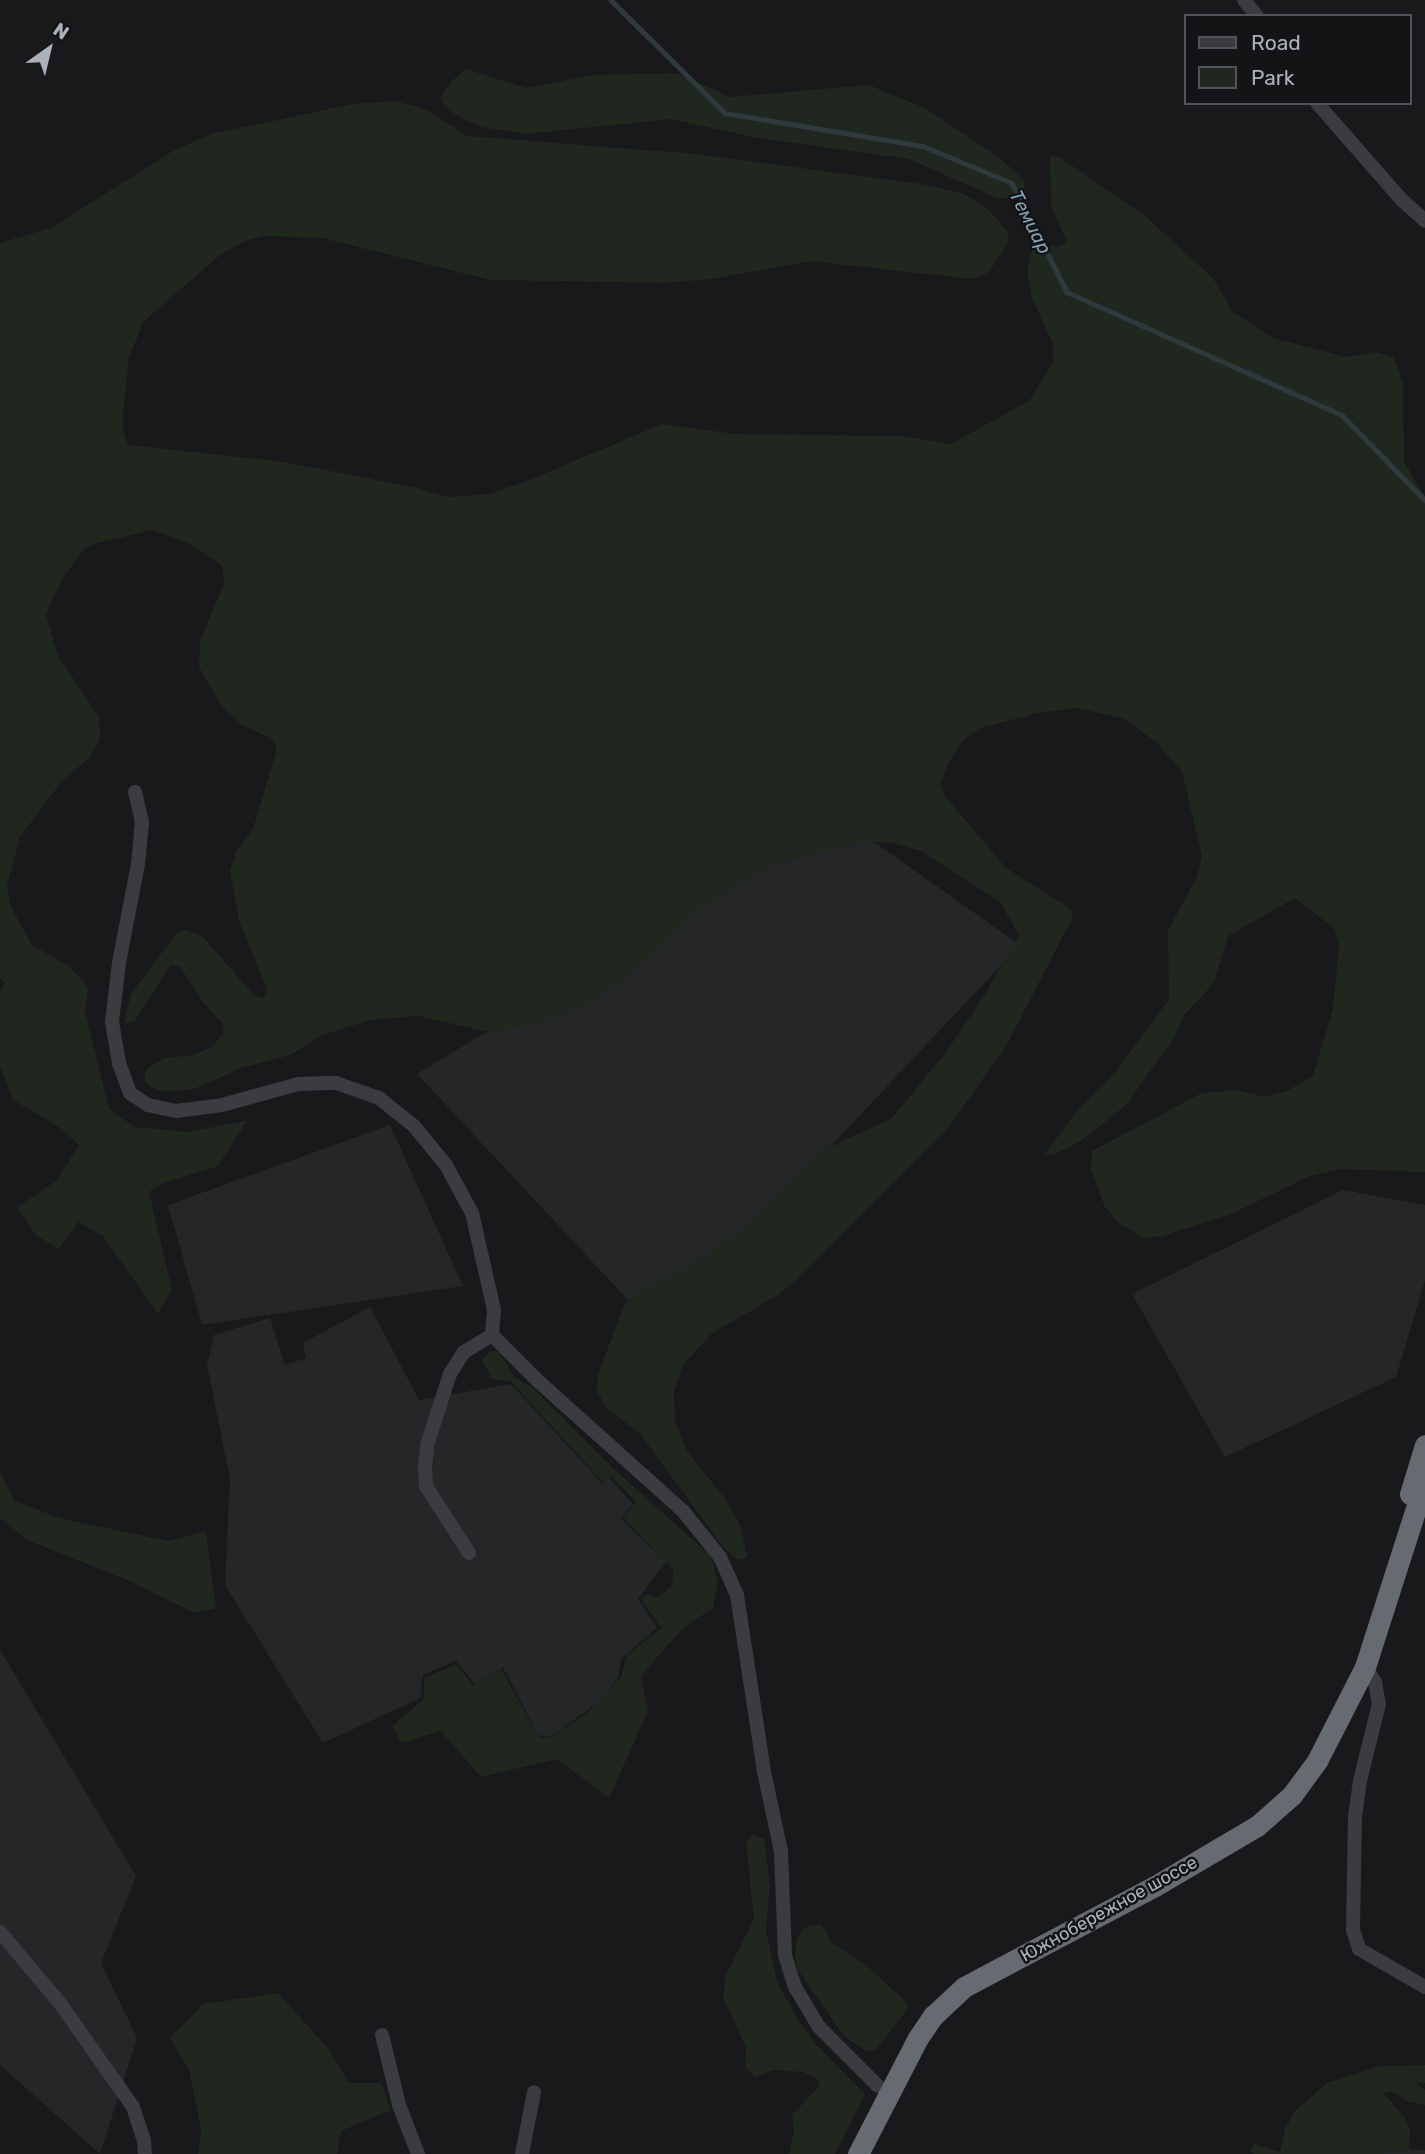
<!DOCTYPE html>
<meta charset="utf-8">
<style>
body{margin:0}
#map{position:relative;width:1425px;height:2154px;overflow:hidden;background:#19191b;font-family:Rubik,sans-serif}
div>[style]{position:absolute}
.built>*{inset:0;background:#252628}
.green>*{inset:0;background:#1f271f}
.stream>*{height:4.5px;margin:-2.25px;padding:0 2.25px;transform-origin:2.25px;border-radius:2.25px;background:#2f3a3f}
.minor>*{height:14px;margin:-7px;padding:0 7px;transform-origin:7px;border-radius:7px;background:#3a3c40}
.highway>*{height:21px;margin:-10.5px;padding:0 10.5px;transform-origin:10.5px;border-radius:10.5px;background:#666b71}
span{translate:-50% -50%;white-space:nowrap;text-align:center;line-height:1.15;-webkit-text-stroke:5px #141416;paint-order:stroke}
.street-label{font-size:18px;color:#acb2bb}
.water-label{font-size:19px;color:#84a4b5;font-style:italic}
.legend{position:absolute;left:1184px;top:14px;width:228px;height:91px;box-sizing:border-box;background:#141416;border:2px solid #515358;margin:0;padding:9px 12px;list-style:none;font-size:21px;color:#acb2bb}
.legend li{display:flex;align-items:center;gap:14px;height:35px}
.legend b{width:35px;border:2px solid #515358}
.north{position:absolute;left:14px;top:14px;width:70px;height:70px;-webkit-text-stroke:5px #141416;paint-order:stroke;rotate:34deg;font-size:19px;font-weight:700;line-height:28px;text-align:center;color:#acb2bb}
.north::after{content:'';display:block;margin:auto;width:24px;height:32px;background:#acb2bb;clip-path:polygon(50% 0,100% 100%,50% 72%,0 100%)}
</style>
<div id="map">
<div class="built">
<i style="clip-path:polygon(840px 818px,1020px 945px,657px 1331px,417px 1074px)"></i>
<i style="clip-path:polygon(390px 1125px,463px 1286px,202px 1325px,168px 1205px)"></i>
<i style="clip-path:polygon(1343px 1190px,1425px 1205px,1425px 1280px,1396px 1377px,1225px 1457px,1132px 1294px)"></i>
<i style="clip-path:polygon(370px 1307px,419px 1400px,511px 1384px,602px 1483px,609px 1478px,633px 1504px,621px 1518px,666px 1562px,638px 1599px,657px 1628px,621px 1659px,618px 1678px,600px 1701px,550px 1737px,538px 1735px,503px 1667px,475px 1684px,456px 1661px,423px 1675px,420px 1698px,323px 1743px,225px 1585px,230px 1480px,207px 1365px,214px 1335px,270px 1318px,285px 1365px,306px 1358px,303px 1343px)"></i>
<i style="clip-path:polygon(0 1650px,136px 1876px,101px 1963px,137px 2038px,100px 2154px,0 2065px)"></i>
<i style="clip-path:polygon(1383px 2148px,1425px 2150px,1425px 2154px,1383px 2154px)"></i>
</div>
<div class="green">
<i style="clip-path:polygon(466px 69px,526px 88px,593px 75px,676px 73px,730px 97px,869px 85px,925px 108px,1000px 158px,1025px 181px,1024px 191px,1007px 199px,997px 198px,909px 159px,752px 137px,672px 119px,526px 134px,481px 127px,461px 118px,444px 106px,441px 97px,452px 81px)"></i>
<i style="clip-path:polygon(395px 101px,426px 109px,467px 136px,697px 154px,921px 184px,964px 194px,989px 210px,1008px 232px,1009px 241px,989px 272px,972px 279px,811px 261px,712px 279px,664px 283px,490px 280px,322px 238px,263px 236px,245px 241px,220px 255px,144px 321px,129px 357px,122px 426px,128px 445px,278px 461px,417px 488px,447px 497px,489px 494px,527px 481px,662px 424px,735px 434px,903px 436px,951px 444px,1030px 400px,1053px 361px,1053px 344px,1032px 298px,1027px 270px,1032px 250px,1039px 245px,1059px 247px,1067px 242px,1051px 206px,1050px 156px,1059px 157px,1144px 215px,1213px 278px,1233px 312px,1273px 338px,1346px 357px,1375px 352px,1394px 357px,1403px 384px,1404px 461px,1425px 497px,1425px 1172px,1341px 1169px,1310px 1176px,1231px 1214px,1163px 1236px,1143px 1238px,1118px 1222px,1105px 1207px,1091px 1170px,1092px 1151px,1202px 1093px,1235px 1090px,1266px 1097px,1287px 1091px,1313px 1076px,1333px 1008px,1339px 945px,1334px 928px,1295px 898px,1228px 936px,1214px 983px,1184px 1015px,1176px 1035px,1126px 1105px,1081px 1141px,1053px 1155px,1043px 1156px,1077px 1111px,1117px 1070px,1169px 999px,1168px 930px,1197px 877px,1202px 856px,1182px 772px,1156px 742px,1125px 719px,1077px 708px,1038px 713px,980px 728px,964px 739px,947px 765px,941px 785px,944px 795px,1006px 868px,1066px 906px,1073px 912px,1071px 921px,1006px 1046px,949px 1127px,802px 1275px,778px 1295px,711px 1334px,683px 1365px,674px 1392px,675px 1422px,687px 1451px,726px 1500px,741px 1527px,747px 1557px,738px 1560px,724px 1548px,640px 1434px,607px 1408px,597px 1392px,598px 1374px,624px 1306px,635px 1292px,681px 1272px,737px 1235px,823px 1150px,892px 1118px,946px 1052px,984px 996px,1019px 935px,1000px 902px,921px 851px,893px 843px,865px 841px,770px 866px,695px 911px,653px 954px,596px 1000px,534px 1025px,484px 1031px,418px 1016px,371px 1020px,322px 1035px,290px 1055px,241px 1068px,194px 1089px,165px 1092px,155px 1089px,146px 1083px,144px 1074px,149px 1067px,165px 1058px,194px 1055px,212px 1047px,224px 1032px,222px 1023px,203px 1002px,180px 967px,171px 965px,134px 1022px,124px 1023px,131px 994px,177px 932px,186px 930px,203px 937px,254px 995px,264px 998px,267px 989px,239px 921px,230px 870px,236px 852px,253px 829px,276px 752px,275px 743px,268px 737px,242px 725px,221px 706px,199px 667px,200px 640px,224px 584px,222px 566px,191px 544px,152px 530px,94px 544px,84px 549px,62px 579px,46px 614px,58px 656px,99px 717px,100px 739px,90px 757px,62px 781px,20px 837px,7px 886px,11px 907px,32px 945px,67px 965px,84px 981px,88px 990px,85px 1010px,109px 1109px,135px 1127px,187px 1132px,247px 1121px,218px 1166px,161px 1184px,149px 1192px,172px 1290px,158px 1314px,102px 1235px,78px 1222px,58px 1249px,36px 1235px,17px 1208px,57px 1180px,79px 1145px,59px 1127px,13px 1100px,0 1067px,0 992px,5px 983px,0 978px,0 243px,51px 228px,173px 151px,211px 134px,353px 104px)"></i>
<i style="clip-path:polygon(490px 1351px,499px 1352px,514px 1377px,533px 1388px,616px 1471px,711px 1556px,718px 1582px,713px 1608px,683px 1628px,641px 1676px,648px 1711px,609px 1798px,557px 1759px,481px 1777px,441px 1731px,401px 1743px,392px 1726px,424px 1699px,424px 1678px,456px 1664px,473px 1685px,501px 1669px,539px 1737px,549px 1738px,587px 1713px,621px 1677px,627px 1655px,661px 1628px,641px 1599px,648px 1594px,657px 1597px,671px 1587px,674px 1571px,623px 1517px,636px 1502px,611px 1476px,603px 1482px,510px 1381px,492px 1379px,482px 1360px)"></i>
<i style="clip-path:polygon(0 1472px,14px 1500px,59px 1518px,168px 1541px,206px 1531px,216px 1608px,195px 1613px,127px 1580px,27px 1540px,0 1518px)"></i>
<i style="clip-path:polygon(752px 1834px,764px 1839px,770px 1885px,766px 1931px,777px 1981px,798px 2020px,814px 2042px,865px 2094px,835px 2154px,789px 2154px,794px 2131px,792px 2115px,820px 2085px,816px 2078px,803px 2072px,773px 2070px,756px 2077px,745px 2067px,746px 2047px,723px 1998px,726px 1975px,754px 1919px,746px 1843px)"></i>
<i style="clip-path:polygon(811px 1925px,821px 1925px,832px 1942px,868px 1967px,906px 2002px,908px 2006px,904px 2014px,875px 2051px,866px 2051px,843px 2035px,798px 1970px,795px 1956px,796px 1940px,803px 1929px)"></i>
<i style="clip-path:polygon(278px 1993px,327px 2047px,349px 2083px,381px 2083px,391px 2110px,341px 2131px,337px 2154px,198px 2154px,201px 2130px,189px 2070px,170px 2038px,203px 2004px)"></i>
<i style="clip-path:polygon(1425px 2065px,1425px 2083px,1416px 2082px,1425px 2090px,1425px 2105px,1409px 2102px,1391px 2091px,1383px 2093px,1403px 2115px,1410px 2129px,1409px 2149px,1384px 2148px,1383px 2154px,1254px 2154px,1251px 2151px,1254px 2144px,1280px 2152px,1285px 2129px,1295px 2111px,1327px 2083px,1380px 2066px)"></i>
</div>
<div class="stream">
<i style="left:611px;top:0;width:161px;rotate:44.7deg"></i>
<i style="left:725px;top:113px;width:201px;rotate:9.5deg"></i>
<i style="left:923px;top:146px;width:96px;rotate:22.6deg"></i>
<i style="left:1012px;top:183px;width:122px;rotate:63.2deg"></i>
<i style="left:1067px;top:292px;width:301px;rotate:24.1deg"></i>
<i style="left:1342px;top:415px;width:119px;rotate:45.7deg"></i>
</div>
<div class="minor">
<i style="left:1244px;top:0;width:21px;rotate:51deg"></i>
<i style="left:1317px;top:103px;width:129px;rotate:48.8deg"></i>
<i style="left:1402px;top:200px;width:31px;rotate:42deg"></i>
<i style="left:135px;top:792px;width:31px;rotate:77deg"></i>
<i style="left:142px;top:822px;width:42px;rotate:95.4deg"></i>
<i style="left:138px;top:864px;width:101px;rotate:100.9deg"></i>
<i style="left:119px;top:963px;width:59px;rotate:96.8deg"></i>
<i style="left:112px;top:1022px;width:42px;rotate:80.3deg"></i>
<i style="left:119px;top:1063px;width:32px;rotate:70deg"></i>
<i style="left:130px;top:1093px;width:22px;rotate:34deg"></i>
<i style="left:148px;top:1105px;width:29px;rotate:12deg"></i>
<i style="left:176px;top:1111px;width:46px;rotate:-7.4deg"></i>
<i style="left:222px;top:1105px;width:79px;rotate:-15.4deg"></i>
<i style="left:298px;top:1084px;width:38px;rotate:-2deg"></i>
<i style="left:336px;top:1083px;width:46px;rotate:19.2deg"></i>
<i style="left:379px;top:1098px;width:45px;rotate:38.7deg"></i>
<i style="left:414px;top:1126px;width:50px;rotate:50.6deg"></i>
<i style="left:446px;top:1165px;width:55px;rotate:61.6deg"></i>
<i style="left:472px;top:1213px;width:99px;rotate:77.2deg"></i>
<i style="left:494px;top:1310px;width:25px;rotate:95deg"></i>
<i style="left:492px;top:1335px;width:64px;rotate:45deg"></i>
<i style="left:537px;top:1380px;width:196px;rotate:41.9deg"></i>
<i style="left:683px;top:1511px;width:59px;rotate:51.2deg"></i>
<i style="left:720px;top:1557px;width:42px;rotate:65.9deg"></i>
<i style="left:737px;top:1595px;width:179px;rotate:81.3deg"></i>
<i style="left:764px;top:1772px;width:81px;rotate:77.9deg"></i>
<i style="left:781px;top:1851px;width:104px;rotate:87.8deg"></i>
<i style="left:785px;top:1955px;width:34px;rotate:73deg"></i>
<i style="left:795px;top:1987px;width:47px;rotate:59deg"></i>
<i style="left:819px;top:2027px;width:83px;rotate:45deg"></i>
<i style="left:469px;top:1553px;width:80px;rotate:-122.7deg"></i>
<i style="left:426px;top:1486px;width:21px;rotate:-93deg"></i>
<i style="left:425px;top:1465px;width:23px;rotate:-83deg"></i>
<i style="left:428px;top:1442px;width:71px;rotate:-72.1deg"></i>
<i style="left:450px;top:1374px;width:26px;rotate:-58deg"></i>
<i style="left:464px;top:1352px;width:33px;rotate:-31deg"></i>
<i style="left:1365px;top:1667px;width:18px;rotate:56deg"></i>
<i style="left:1375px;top:1682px;width:22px;rotate:80deg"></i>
<i style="left:1379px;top:1704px;width:79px;rotate:103.9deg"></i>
<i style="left:1360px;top:1781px;width:35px;rotate:98deg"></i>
<i style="left:1355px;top:1816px;width:114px;rotate:91deg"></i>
<i style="left:1353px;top:1930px;width:20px;rotate:72deg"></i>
<i style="left:1359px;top:1949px;width:76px;rotate:29.9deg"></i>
<i style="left:0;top:1932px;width:92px;rotate:49.9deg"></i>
<i style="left:59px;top:2002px;width:128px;rotate:54.8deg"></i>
<i style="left:133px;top:2107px;width:35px;rotate:72deg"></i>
<i style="left:144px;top:2140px;width:14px;rotate:86deg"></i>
<i style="left:382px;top:2035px;width:72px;rotate:76.3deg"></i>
<i style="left:399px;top:2105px;width:53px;rotate:68.8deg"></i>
<i style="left:522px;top:2154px;width:63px;rotate:-79deg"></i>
</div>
<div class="highway">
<i style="left:1410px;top:1494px;width:51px;rotate:-73deg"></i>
<i style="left:858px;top:2154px;width:131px;rotate:-62.7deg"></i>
<i style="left:918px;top:2038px;width:27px;rotate:-56deg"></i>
<i style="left:933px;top:2016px;width:42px;rotate:-43.1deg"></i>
<i style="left:964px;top:1987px;width:216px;rotate:-27.9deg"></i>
<i style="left:1155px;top:1886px;width:118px;rotate:-30.5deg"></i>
<i style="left:1257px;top:1826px;width:47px;rotate:-41.5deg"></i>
<i style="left:1292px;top:1795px;width:42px;rotate:-53.7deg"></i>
<i style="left:1317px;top:1761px;width:106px;rotate:-62.9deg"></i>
<i style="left:1365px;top:1667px;width:196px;rotate:-72.2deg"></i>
</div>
<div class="street-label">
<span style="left:1109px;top:1909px;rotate:-29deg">Южнобережное шоссе</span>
</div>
<div class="water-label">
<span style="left:1030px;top:222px;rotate:63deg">Темиар</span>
</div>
<ul class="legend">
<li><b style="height:9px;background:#3a3c40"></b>Road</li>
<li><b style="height:19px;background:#1f271f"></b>Park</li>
</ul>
<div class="north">N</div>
</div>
